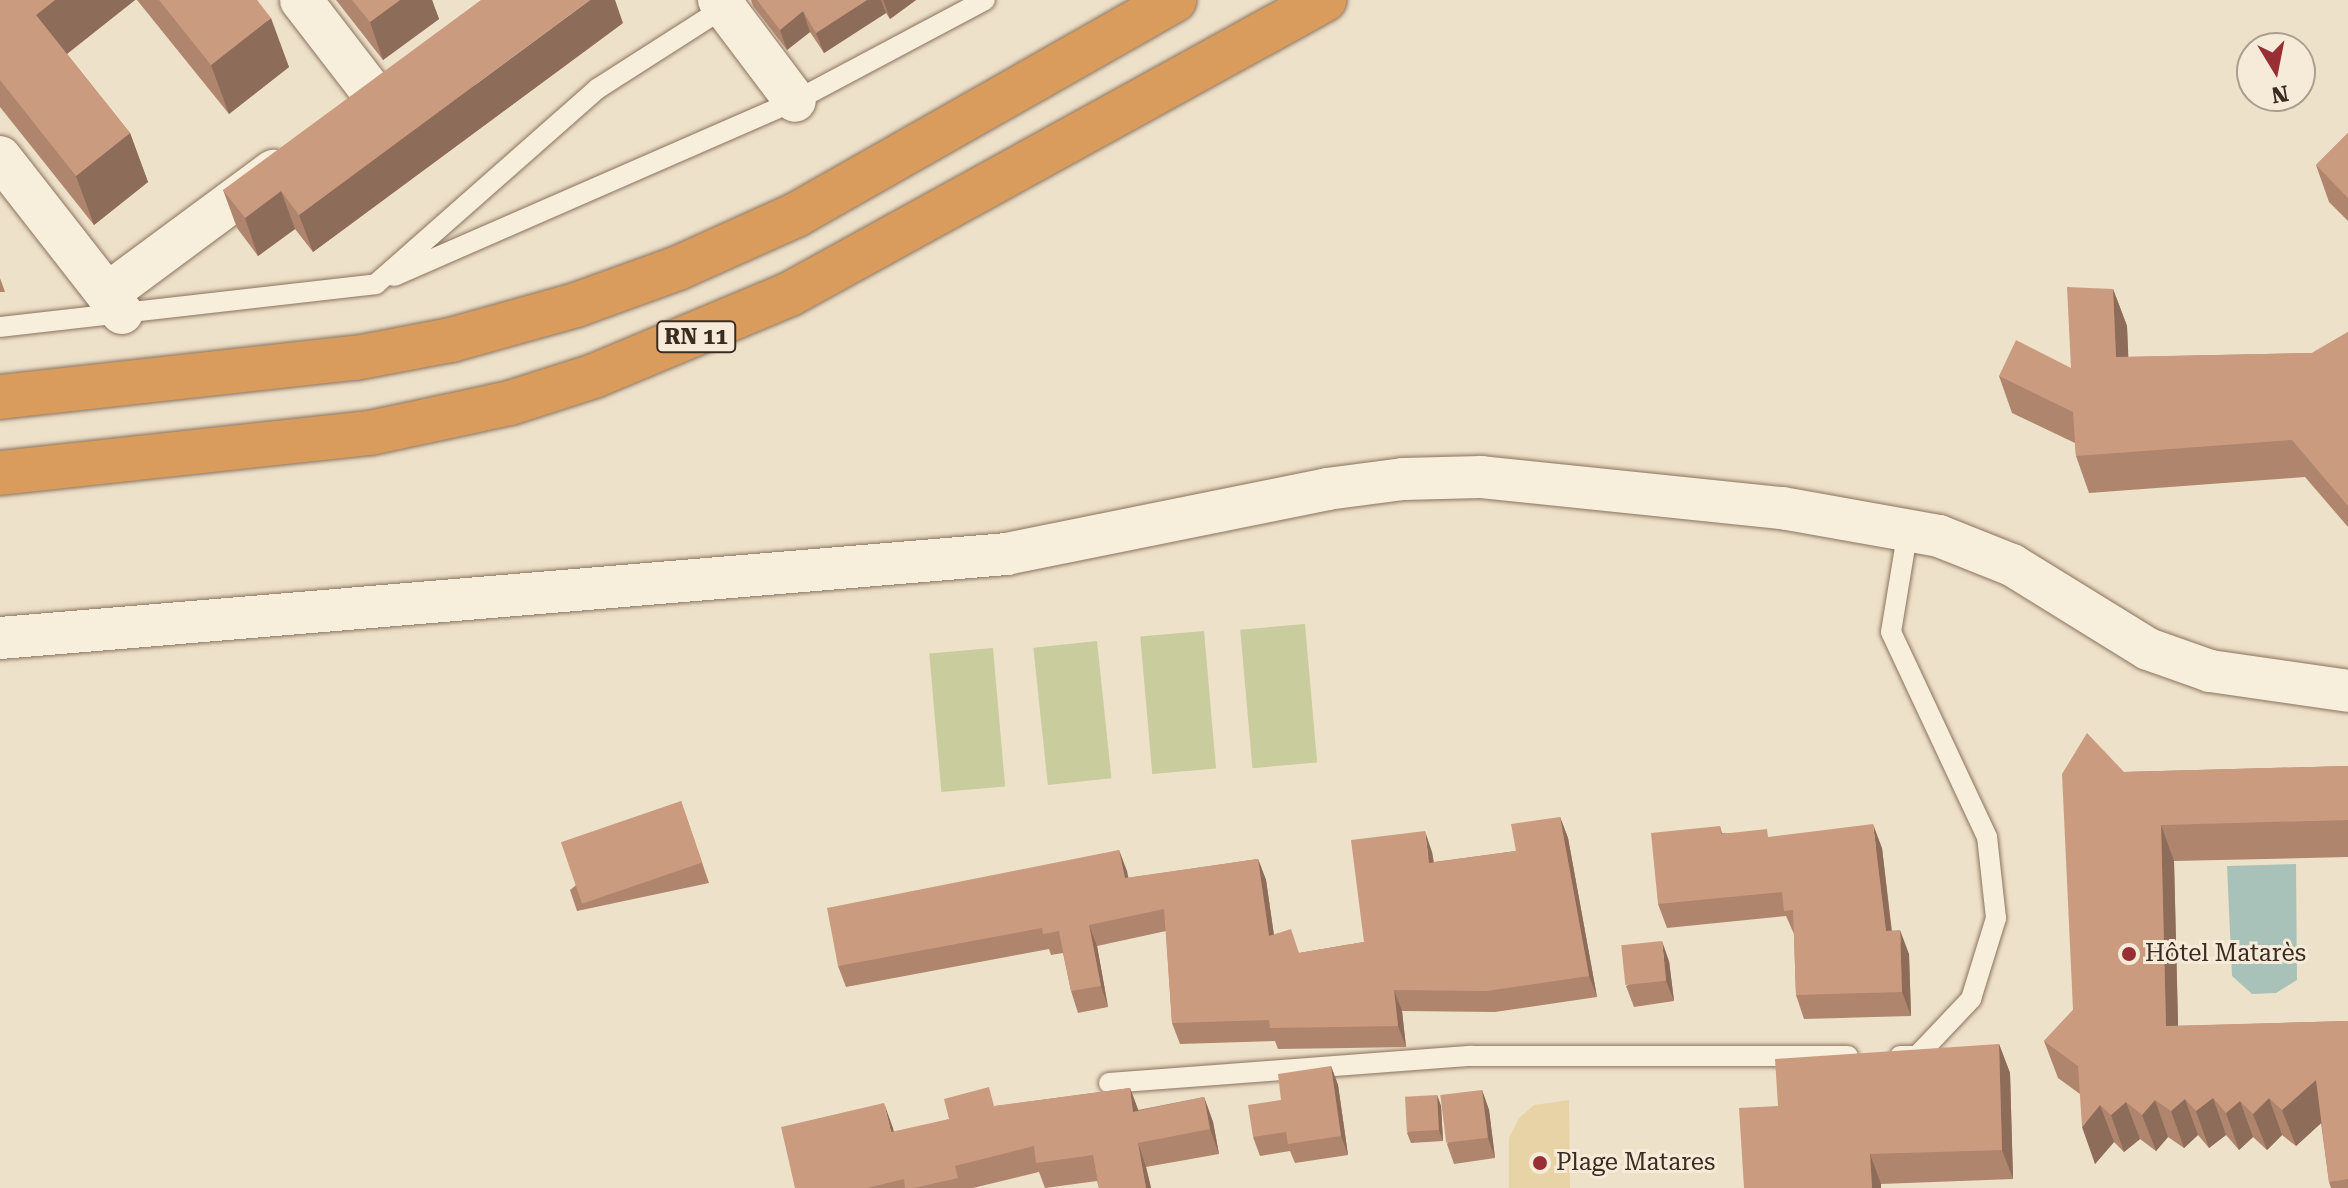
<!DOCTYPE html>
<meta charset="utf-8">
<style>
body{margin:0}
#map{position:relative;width:2348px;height:1188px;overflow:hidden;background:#eee1c9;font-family:"Roboto Serif",serif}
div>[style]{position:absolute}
.green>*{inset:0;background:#c9cc9c;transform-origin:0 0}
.sand>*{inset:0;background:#e8d3a7}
.water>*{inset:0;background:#a9c2b9}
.roads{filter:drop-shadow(0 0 2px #8a735e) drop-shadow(0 0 2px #8a735e)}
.lane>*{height:20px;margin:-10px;padding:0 10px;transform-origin:10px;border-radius:10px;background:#f8eedc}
.street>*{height:42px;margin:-21px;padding:0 21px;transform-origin:21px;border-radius:21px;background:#f8eedc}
.highway>*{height:44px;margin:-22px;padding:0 22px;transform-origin:22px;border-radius:22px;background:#d99c5d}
.wall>*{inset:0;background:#af856e}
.shaded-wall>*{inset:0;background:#8e6c5a}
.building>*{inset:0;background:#cb9b80;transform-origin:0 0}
.dots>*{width:22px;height:22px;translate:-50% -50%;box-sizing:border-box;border:4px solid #f5ebd8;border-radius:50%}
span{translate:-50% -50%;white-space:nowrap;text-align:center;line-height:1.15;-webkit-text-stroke:6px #f5ebd8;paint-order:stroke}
.shield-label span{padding:2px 6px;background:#f5ebd8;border:2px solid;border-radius:6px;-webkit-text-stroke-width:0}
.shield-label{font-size:22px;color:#3b2c21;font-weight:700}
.poi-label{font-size:24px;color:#3b2c21}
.left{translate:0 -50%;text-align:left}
.north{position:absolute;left:2236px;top:32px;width:80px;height:80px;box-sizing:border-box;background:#f5ebd8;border:2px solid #ab9f8f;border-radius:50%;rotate:170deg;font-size:22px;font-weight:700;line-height:32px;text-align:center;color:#3b2c21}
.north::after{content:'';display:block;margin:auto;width:28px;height:36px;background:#982f35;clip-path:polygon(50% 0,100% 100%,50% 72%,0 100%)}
</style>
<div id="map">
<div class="green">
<i style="left:1305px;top:624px;width:139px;height:65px;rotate:85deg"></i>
<i style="left:1204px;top:631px;width:138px;height:64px;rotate:85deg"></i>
<i style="left:1097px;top:641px;width:138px;height:64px;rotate:84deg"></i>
<i style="left:993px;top:648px;width:139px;height:64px;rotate:85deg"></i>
</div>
<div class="sand">
<i style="clip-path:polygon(1569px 1100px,1570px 1188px,1509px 1188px,1509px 1138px,1519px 1118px,1534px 1105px)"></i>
</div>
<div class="water">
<i style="clip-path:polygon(2296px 864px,2297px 980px,2276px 993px,2252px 994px,2232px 976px,2227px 866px)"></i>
</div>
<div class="roads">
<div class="lane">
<i style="left:394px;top:276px;width:438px;rotate:-23.6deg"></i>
<i style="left:795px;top:101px;width:215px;rotate:-28deg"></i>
<i style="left:0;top:327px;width:378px;rotate:-6.5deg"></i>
<i style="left:376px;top:284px;width:295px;rotate:-41.4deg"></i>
<i style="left:597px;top:89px;width:154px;rotate:-32.6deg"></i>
<i style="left:1900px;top:1056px;width:17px"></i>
<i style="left:1917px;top:1056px;width:79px;rotate:-46.5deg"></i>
<i style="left:1971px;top:999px;width:85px;rotate:-72.8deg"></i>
<i style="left:1996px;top:918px;width:81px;rotate:-96.3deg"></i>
<i style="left:1987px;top:837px;width:226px;rotate:-115.1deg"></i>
<i style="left:1891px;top:632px;width:104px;rotate:-80.6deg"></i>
<i style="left:1109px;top:1083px;width:363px;rotate:-4.3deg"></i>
<i style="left:1471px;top:1056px;width:377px"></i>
</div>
<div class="street">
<i style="left:301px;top:0;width:121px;rotate:52.4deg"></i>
<i style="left:719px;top:0;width:126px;rotate:53deg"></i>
<i style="left:0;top:157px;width:198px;rotate:52deg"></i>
<i style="left:107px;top:294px;width:207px;rotate:-36.5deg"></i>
<i style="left:0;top:638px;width:1010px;rotate:-4.77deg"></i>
<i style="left:1006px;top:554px;width:328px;rotate:-11.4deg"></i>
<i style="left:1327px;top:489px;width:77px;rotate:-7.5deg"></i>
<i style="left:1403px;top:479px;width:78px;rotate:-1.5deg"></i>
<i style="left:1481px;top:477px;width:303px;rotate:5.9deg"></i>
<i style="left:1782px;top:508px;width:159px;rotate:10.1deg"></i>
<i style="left:1939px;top:536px;width:79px;rotate:21.7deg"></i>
<i style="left:2012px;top:565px;width:160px;rotate:31.7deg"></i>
<i style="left:2148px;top:649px;width:66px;rotate:19.5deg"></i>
<i style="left:2210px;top:671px;width:139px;rotate:8.2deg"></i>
</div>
<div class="highway">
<i style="left:0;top:397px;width:358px;rotate:-6.3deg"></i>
<i style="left:356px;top:358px;width:97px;rotate:-10.7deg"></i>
<i style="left:451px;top:340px;width:130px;rotate:-15.6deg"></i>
<i style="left:576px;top:305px;width:109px;rotate:-19.9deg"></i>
<i style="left:678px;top:268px;width:129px;rotate:-24.2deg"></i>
<i style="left:796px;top:215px;width:435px;rotate:-29.6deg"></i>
<i style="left:0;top:473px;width:372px;rotate:-6.2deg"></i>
<i style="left:370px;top:433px;width:143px;rotate:-12.1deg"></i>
<i style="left:510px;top:403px;width:88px;rotate:-17.8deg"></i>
<i style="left:594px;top:376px;width:212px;rotate:-22.7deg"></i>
<i style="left:790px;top:294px;width:610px;rotate:-28.84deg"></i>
</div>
</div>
<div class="wall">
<i style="clip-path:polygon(0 0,135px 0,67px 54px,130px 133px,148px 182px,94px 225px,0 107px)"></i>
<i style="clip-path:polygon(137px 0,257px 0,289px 67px,229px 114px)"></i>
<i style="clip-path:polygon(336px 0,432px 0,439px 19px,383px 60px)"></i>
<i style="clip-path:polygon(751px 0,916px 0,890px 19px,886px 13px,824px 53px,810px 32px,787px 50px,753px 6px)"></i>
<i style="clip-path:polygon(623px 23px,313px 252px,295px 229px,258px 256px,237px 228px,223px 190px)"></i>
<i style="clip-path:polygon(2348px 133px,2348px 221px,2329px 202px,2316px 165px)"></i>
<i style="clip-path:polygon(0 278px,5px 292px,0 292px)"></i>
<i style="clip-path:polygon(2113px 289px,2127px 326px,2128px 357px,2312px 353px,2348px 332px,2348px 527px,2305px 477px,2089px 493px,2076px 456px,2075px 443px,2012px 413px,1999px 376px,2071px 368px)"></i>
<i style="clip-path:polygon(2348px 766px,2348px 857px,2174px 861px,2178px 1026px,2348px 1021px,2348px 1188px,2331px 1188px,2329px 1182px,2321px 1123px,2296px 1146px,2282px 1135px,2267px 1150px,2253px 1137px,2239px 1150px,2226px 1135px,2209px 1148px,2198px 1135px,2184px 1148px,2168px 1137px,2156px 1151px,2140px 1139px,2124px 1152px,2114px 1142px,2095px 1164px,2080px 1094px,2058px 1078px,2044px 1041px,2073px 1010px,2124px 772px)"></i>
<i style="clip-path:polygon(681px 801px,709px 883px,577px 911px,570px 890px)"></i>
<i style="clip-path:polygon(1560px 817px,1568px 838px,1597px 997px,1495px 1012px,1402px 1011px,1406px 1047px,1278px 1049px,1275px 1041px,1180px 1044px,1172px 1023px,1166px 931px,1097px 946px,1108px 1007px,1078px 1013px,1071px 991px,1063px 953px,1051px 955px,1049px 949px,846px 987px,838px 966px,1119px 850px,1128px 878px,1258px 859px,1266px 880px,1274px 935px,1299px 953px,1364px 942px,1432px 852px,1434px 862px,1516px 851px)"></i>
<i style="clip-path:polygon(1720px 826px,1722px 833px,1882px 848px,1892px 931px,1909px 954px,1911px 1016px,1804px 1019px,1796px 995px,1794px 934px,1786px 916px,1667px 928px,1658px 904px)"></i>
<i style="clip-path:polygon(1669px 961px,1674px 1001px,1634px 1007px,1626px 986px)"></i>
<i style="clip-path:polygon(1999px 1044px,2010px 1073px,2013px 1179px,1881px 1184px,1881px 1188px,1744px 1188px,1778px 1106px)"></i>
<i style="clip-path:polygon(1331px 1066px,1338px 1085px,1348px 1155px,1295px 1163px,1290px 1151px,1260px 1156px,1253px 1137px,1281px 1100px)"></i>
<i style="clip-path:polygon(1130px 1088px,1138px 1110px,1204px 1097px,1213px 1122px,1219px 1154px,1146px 1167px,1151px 1188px,1099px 1188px,1097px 1181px,1045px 1188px,1039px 1172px,973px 1188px,795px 1188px,949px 1119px,996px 1106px)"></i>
<i style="clip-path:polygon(1482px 1090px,1489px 1110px,1495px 1158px,1454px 1164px,1447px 1144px)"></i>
<i style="clip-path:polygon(1437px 1095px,1441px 1106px,1443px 1141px,1411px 1143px,1407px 1133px)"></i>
</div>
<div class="shaded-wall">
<i style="clip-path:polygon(55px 0,135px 0,54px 64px,36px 15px)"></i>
<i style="clip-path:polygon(400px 0,432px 0,439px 19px,383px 60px,370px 22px)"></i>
<i style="clip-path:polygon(590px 0,615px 0,623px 23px,313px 252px,299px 215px)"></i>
<i style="clip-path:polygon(867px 0,881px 0,886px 13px,824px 53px,816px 33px)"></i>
<i style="clip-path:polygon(883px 0,916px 0,890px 19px)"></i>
<i style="clip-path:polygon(803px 11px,810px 32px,787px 50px,780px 30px)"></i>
<i style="clip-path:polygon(271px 18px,289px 67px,229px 114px,211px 65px)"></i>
<i style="clip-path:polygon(130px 133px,148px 182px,94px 225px,76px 176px)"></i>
<i style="clip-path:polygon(281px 191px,295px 229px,258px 256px,245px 218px)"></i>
<i style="clip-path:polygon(2113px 289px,2127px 326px,2130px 394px,2116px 357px)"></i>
<i style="clip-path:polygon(1560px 817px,1568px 838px,1597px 997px,1589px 976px)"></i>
<i style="clip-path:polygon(1873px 824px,1882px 848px,1894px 954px,1886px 931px)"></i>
<i style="clip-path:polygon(2161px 825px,2174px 861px,2179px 1063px,2166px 1026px)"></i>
<i style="clip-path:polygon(1425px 831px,1432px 852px,1436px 884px,1429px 863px)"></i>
<i style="clip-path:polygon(1119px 850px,1127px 871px,1133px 900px,1125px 878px)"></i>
<i style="clip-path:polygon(1258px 859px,1266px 880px,1277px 957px,1269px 936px)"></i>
<i style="clip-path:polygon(1089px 925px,1097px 946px,1108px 1007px,1101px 986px)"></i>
<i style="clip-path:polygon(1900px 930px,1909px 954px,1911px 1016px,1902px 992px)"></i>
<i style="clip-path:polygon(1662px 941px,1669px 961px,1674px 1001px,1666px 981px)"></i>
<i style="clip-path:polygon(1394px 990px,1402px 1011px,1406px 1047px,1398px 1026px)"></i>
<i style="clip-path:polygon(1999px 1044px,2010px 1073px,2013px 1179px,2002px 1150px)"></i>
<i style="clip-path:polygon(1331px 1066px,1338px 1085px,1348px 1155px,1341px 1136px)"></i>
<i style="clip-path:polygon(2316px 1080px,2329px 1116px,2296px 1146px,2282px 1110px)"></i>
<i style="clip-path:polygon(1130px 1088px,1139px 1112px,1133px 1112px)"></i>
<i style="clip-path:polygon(1482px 1090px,1489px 1110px,1495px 1158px,1488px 1138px)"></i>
<i style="clip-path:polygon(1437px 1095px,1441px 1106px,1443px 1141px,1439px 1130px)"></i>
<i style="clip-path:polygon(1204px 1097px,1213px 1122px,1219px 1154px,1210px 1129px)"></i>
<i style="clip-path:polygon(2213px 1098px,2226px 1135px,2209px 1148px,2196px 1111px)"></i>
<i style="clip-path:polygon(2269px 1098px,2282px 1135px,2267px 1150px,2253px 1114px)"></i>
<i style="clip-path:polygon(2185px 1099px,2198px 1135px,2184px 1148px,2171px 1111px)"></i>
<i style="clip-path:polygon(2155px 1100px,2168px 1137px,2156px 1151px,2142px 1115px)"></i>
<i style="clip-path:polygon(2240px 1101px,2253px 1137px,2239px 1150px,2226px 1113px)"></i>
<i style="clip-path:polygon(2126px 1102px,2140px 1139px,2124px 1152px,2111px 1115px)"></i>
<i style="clip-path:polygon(884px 1103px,893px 1128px,900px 1157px,891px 1132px)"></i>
<i style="clip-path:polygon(2100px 1105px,2114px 1142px,2095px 1164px,2082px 1127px)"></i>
<i style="clip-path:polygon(1138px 1143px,1146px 1167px,1151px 1188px,1146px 1188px)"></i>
<i style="clip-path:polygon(1870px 1154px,1881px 1184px,1881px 1188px,1872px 1188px)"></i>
</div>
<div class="building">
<i style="clip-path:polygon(0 0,55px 0,36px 15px,130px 133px,76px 176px,0 80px)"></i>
<i style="clip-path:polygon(159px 0,257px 0,271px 18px,211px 65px)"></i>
<i style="clip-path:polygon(352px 0,400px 0,370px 22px)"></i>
<i style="clip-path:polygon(481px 0,590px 0,299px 215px,281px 191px,245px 218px,223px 190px)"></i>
<i style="clip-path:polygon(757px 0,867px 0,816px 33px,803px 11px,780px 30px)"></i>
<i style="clip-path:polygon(2348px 133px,2348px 198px,2316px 165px)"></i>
<i style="clip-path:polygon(2067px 287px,2113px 289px,2116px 357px,2312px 353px,2348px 332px,2348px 506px,2292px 440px,2076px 456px,2073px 412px,1999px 376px,2016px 340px,2071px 368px)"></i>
<i style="clip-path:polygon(2087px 733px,2124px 772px,2348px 766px,2348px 820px,2161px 825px,2166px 1026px,2348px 1021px,2348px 1179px,2329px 1182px,2316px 1080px,2282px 1110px,2269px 1098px,2253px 1114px,2240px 1101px,2226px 1113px,2213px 1098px,2196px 1111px,2185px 1099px,2171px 1111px,2155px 1100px,2142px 1115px,2126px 1102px,2111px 1115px,2100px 1105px,2082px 1127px,2078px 1066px,2044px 1041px,2073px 1010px,2062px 774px)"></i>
<i style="left:681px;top:801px;width:65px;height:127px;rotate:71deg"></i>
<i style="clip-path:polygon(1560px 817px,1589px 976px,1487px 991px,1394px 990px,1398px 1026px,1270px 1028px,1269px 1020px,1172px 1023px,1164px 909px,1089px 925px,1101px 986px,1071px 991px,1059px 931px,1043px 934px,1042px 928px,838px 966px,827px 908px,1119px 850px,1125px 878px,1258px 859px,1269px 936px,1291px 929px,1299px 953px,1364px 942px,1351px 840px,1425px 831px,1429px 863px,1516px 851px,1511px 824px)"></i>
<i style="clip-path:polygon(1873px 824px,1886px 931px,1900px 930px,1902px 992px,1796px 995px,1793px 910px,1784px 911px,1782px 892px,1658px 904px,1651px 833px,1720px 826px,1721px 834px,1767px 829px,1768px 837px)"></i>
<i style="left:1662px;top:941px;width:40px;height:41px;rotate:84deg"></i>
<i style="clip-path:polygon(1999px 1044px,2002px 1150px,1870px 1154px,1872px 1188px,1744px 1188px,1739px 1108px,1778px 1106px,1775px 1059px)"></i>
<i style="clip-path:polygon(1331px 1066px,1341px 1136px,1288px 1144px,1286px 1132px,1253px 1137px,1248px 1105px,1281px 1100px,1278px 1074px)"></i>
<i style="clip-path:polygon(989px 1087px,994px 1106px,1130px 1088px,1133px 1112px,1204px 1097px,1210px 1129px,1138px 1143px,1146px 1188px,1099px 1188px,1093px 1155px,1036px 1163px,1034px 1146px,955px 1166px,958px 1178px,914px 1188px,905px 1188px,904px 1179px,867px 1188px,795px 1188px,781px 1127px,884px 1103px,891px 1132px,949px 1119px,944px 1099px)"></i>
<i style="left:1482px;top:1090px;width:48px;height:42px;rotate:83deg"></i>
<i style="left:1437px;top:1095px;width:35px;height:32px;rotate:87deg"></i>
</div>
<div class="dots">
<i style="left:2129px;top:954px;background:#982f35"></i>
<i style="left:1540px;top:1163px;background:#982f35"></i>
</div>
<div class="shield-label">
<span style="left:696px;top:337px">RN 11</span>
</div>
<div class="poi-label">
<span class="left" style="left:2145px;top:954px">Hôtel Matarès</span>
<span class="left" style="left:1556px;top:1163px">Plage Matares</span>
</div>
<div class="north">N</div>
</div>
